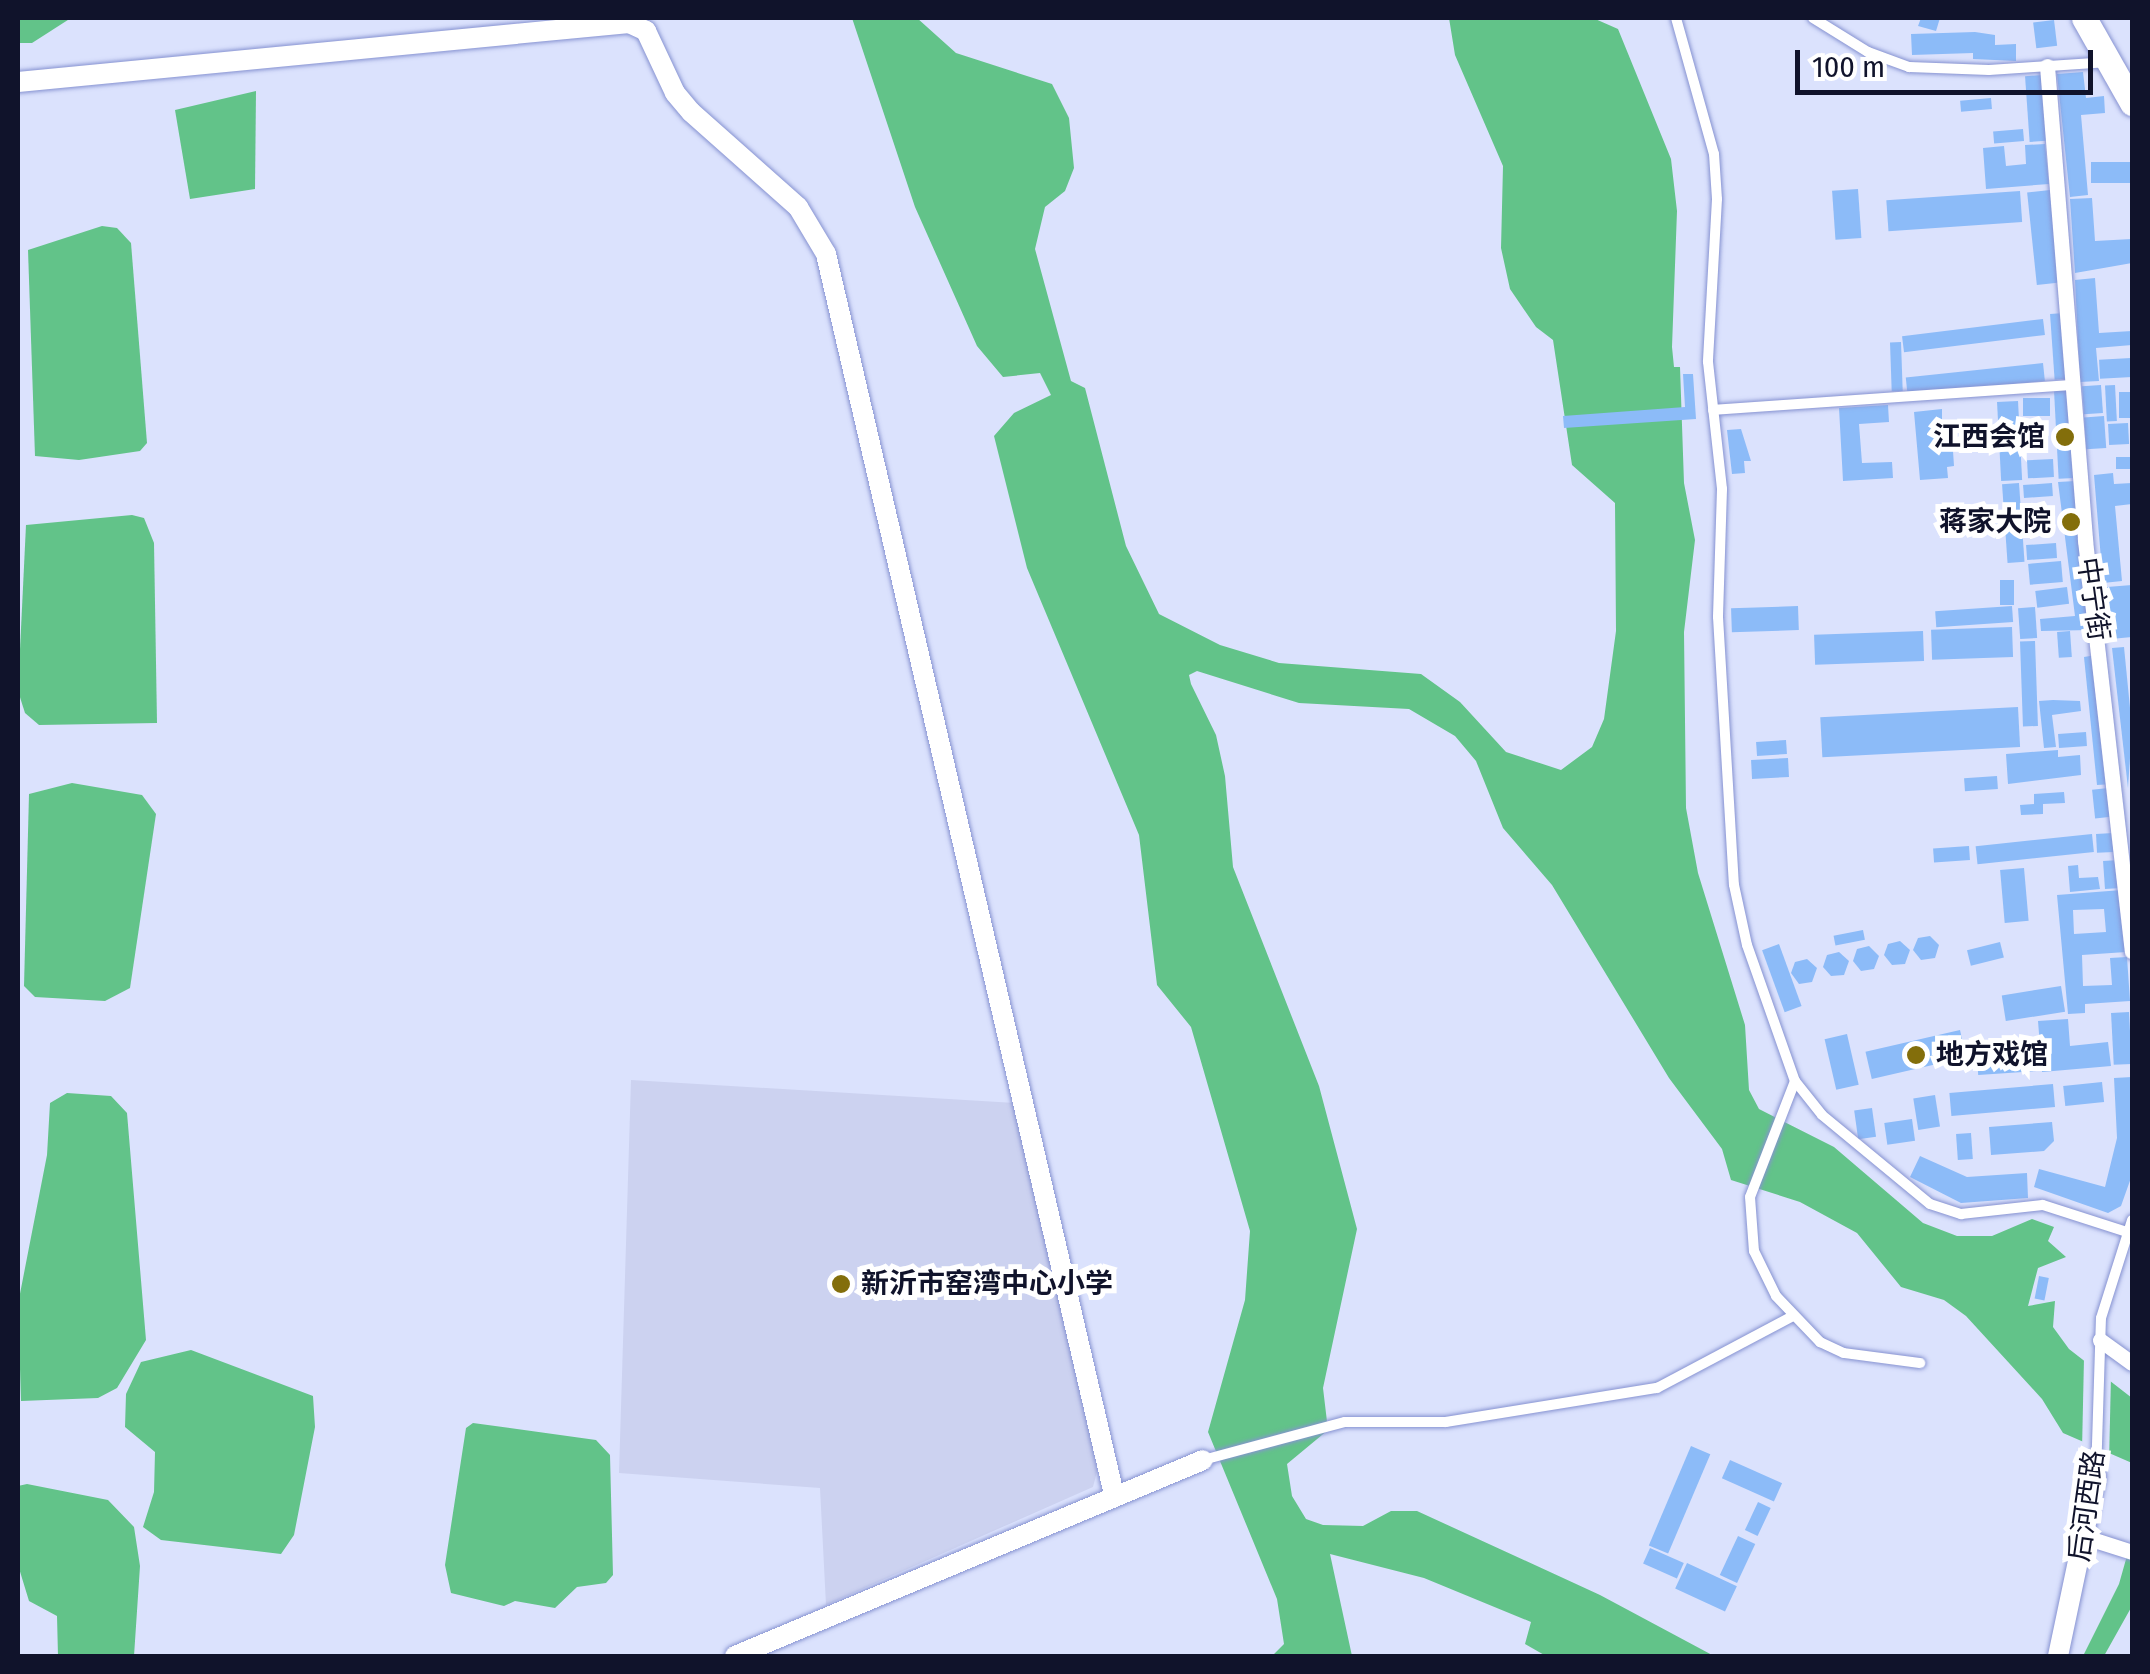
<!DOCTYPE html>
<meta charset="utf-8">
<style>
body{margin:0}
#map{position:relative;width:2150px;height:1674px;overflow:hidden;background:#dbe2fd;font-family:"Fira Sans Condensed","Noto Sans SC",sans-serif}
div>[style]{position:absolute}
.built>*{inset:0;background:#ccd2f0}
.water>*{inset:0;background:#62c389}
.pier>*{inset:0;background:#dbe2fd}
.building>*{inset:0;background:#8cbbf8;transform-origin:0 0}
.roads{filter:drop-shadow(0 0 2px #8692d1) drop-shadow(0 0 2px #8692d1)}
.service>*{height:10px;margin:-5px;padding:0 5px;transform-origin:5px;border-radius:5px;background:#fff}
.pedestrian>*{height:15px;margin:-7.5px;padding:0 7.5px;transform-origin:7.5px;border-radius:7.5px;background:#fff}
.minor>*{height:20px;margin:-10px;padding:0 10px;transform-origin:10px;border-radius:10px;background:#fff}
.tertiary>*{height:25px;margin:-12.5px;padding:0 12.5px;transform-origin:12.5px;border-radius:12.5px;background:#fff}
.dots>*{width:28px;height:28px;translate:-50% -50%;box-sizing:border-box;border:5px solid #fff;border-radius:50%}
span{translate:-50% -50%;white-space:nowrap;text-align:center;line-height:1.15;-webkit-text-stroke:10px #fff;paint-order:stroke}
.poi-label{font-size:28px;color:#10132b;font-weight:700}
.right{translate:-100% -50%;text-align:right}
.left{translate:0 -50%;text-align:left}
.street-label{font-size:28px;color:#10132b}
.frame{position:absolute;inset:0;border:20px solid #10132b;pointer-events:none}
.scale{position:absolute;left:1795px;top:50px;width:298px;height:45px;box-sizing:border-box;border:5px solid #10132b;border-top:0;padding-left:12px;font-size:30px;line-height:35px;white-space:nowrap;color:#10132b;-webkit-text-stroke:8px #fff;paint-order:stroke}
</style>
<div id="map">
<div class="built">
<i style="clip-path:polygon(631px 1080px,1015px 1103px,1099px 1464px,1093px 1487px,826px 1605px,820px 1488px,619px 1473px)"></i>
</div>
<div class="water">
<i style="clip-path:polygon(18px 18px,71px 18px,32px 43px,18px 43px)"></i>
<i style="clip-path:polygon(852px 18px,917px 18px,956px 53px,1052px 84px,1069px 118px,1074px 168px,1065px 191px,1045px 207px,1035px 249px,1071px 381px,1085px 388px,1126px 546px,1159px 614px,1220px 645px,1279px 663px,1421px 674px,1460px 702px,1506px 752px,1561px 770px,1592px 747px,1604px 719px,1616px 631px,1615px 503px,1572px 465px,1553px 340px,1536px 327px,1510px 289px,1501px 248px,1503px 166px,1455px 55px,1449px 18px,1593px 18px,1618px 29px,1671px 159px,1677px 211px,1672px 347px,1674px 367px,1680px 367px,1684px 483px,1695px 540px,1684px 632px,1686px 808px,1698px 873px,1745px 1025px,1749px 1090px,1759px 1109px,1834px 1147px,1923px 1223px,1957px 1236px,1992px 1236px,2032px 1219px,2054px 1227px,2048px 1241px,2066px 1257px,2038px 1268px,2028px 1306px,2055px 1301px,2053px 1327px,2069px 1349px,2132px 1398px,2132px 1463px,2063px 1433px,2042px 1399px,1966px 1316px,1944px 1300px,1901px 1287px,1857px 1233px,1800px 1202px,1731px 1180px,1722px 1149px,1669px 1078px,1552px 885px,1503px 828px,1476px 761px,1455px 736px,1409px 709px,1299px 703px,1197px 671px,1189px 675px,1191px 684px,1216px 735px,1225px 776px,1233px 867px,1319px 1086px,1357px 1229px,1323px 1388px,1328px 1430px,1287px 1464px,1292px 1496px,1306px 1519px,1323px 1525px,1363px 1526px,1391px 1511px,1417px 1511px,1600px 1595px,1714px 1656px,1546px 1656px,1525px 1644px,1531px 1622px,1424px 1578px,1330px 1554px,1352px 1656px,1272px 1656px,1284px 1644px,1277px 1599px,1208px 1432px,1245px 1300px,1250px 1231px,1191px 1027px,1157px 985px,1139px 835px,1027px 568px,994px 436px,1014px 413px,1051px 395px,1040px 373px,1003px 377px,977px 346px,915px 207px)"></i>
<i style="clip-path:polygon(256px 91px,255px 189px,190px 199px,175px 110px)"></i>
<i style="clip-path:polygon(102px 226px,117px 228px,131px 243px,147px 443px,140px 451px,79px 460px,35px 456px,28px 250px)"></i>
<i style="clip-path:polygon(132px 515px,144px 518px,154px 543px,157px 723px,39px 725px,25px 713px,18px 691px,26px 525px)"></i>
<i style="clip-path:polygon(72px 783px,142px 795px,156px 814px,130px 988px,105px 1001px,35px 997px,24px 986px,29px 794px)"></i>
<i style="clip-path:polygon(67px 1093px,111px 1096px,127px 1113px,146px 1340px,117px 1388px,98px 1398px,21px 1401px,18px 1304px,47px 1155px,50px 1103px)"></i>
<i style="clip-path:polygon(191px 1350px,313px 1396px,315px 1427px,294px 1535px,281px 1554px,161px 1540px,143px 1527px,154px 1492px,155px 1452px,125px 1427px,126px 1394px,141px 1362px)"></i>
<i style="clip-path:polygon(473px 1423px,596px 1440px,610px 1455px,613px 1575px,606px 1583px,577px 1587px,555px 1608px,515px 1601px,504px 1606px,451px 1593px,445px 1565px,466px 1428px)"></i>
<i style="clip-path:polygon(27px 1484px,108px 1500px,134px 1527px,140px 1566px,134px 1656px,58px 1656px,57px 1616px,29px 1601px,18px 1565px,18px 1486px)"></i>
<i style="clip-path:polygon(2132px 1538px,2132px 1606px,2104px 1656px,2083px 1656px,2119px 1584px)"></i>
</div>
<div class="pier">
<i style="clip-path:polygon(2084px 1358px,2111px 1376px,2109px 1462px,2082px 1450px)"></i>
</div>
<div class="building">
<i style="clip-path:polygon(1921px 18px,1940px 18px,1936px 31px,1918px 26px)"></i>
<i style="left:2054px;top:20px;width:26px;height:21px;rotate:83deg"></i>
<i style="clip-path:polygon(1975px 32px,1995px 35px,1995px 45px,2016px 44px,2016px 61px,1973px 59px,1973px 53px,1912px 55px,1911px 34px)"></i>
<i style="clip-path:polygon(2083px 72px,2086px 98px,2104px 96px,2105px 113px,2081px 115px,2088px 195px,2070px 197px,2057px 74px)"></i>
<i style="left:2042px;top:75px;width:66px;height:17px;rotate:86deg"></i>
<i style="left:1991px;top:98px;width:11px;height:31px;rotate:85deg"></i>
<i style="left:2023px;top:129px;width:12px;height:30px;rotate:85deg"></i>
<i style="clip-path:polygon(2045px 144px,2049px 184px,1986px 189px,1983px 148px,2004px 146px,2006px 166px,2026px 164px,2025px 145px)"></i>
<i style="left:2132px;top:162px;width:21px;height:41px;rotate:90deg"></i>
<i style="left:1858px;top:189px;width:49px;height:26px;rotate:86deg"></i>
<i style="left:2050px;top:190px;width:93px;height:23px;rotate:84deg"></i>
<i style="left:2020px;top:191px;width:31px;height:134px;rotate:86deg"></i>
<i style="clip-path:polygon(2092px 198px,2095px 241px,2132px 239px,2132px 263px,2075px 273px,2070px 199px)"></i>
<i style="clip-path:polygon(2095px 278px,2099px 333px,2132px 331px,2132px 345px,2096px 348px,2099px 381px,2080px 382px,2075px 280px)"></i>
<i style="left:2064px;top:313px;width:66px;height:14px;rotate:86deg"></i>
<i style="left:2043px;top:319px;width:16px;height:142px;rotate:83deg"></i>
<i style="left:1901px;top:342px;width:49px;height:11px;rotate:88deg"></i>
<i style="left:2131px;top:358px;width:19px;height:32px;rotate:87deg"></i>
<i style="left:2043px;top:363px;width:18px;height:138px;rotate:84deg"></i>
<i style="clip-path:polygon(1683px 374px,1693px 374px,1696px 419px,1564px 428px,1563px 416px,1685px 407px)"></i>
<i style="left:2101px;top:385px;width:28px;height:19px;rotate:86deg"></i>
<i style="left:2115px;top:385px;width:36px;height:10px;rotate:87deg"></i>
<i style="left:2070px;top:390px;width:88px;height:16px;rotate:87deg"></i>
<i style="left:2119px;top:392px;width:13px;height:26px"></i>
<i style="left:2050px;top:398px;width:18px;height:27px;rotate:90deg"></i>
<i style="left:2018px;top:401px;width:79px;height:21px;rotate:87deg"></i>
<i style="clip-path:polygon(1888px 405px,1889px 422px,1859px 424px,1862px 463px,1892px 462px,1893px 478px,1843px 481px,1839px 408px)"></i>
<i style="clip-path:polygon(1942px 409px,1942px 422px,1951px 421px,1954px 466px,1947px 467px,1948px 478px,1920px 480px,1914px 412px)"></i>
<i style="left:2104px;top:416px;width:32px;height:20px;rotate:86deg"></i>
<i style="left:2128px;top:423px;width:21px;height:20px;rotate:87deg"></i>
<i style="clip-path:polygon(1741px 429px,1751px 461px,1744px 461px,1745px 473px,1732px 474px,1727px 430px)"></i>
<i style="left:2132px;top:457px;width:12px;height:16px;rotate:90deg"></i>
<i style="left:2053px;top:459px;width:18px;height:26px;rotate:87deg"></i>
<i style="clip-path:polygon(2113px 473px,2114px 484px,2132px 483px,2132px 504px,2115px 506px,2122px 581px,2103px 583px,2094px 475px)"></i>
<i style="clip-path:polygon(2076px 481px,2090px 630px,2041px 631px,2040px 619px,2075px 616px,2058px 482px)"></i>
<i style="left:2019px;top:483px;width:79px;height:17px;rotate:86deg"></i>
<i style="left:2052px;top:483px;width:13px;height:29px;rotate:86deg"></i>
<i style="left:2056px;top:543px;width:15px;height:30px;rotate:86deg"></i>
<i style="left:2061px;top:561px;width:21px;height:33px;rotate:85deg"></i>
<i style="left:2000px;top:580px;width:14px;height:25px"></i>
<i style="clip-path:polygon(2132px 585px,2132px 637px,2111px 639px,2107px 587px)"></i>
<i style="left:2067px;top:587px;width:17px;height:32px;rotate:83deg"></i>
<i style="left:1798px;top:606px;width:24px;height:67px;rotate:88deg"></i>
<i style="left:2012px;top:606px;width:16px;height:77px;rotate:86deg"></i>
<i style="left:2035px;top:607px;width:31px;height:17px;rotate:86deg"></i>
<i style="left:2012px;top:627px;width:30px;height:81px;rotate:88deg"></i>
<i style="left:1923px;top:631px;width:30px;height:109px;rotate:88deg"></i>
<i style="left:2070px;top:631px;width:26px;height:13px;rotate:86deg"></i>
<i style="left:2035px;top:641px;width:85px;height:15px;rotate:88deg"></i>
<i style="clip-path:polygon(2124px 647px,2132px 728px,2128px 788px,2112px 648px)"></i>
<i style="clip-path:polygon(2096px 655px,2113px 784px,2097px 785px,2084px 657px)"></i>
<i style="clip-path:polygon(2053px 700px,2080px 701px,2081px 711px,2052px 715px,2056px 747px,2044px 748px,2039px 701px)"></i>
<i style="left:2018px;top:707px;width:40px;height:198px;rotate:87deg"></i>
<i style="left:2086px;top:732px;width:14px;height:28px;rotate:86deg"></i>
<i style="left:1786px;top:740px;width:14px;height:30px;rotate:86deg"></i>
<i style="clip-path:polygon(2058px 750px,2058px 757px,2080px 755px,2081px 775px,2008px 784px,2006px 754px)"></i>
<i style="left:1788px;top:758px;width:19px;height:37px;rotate:87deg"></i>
<i style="left:1997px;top:776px;width:13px;height:33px;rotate:86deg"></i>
<i style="left:2108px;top:788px;width:29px;height:16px;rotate:84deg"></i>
<i style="clip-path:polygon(2064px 792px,2065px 803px,2043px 804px,2043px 814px,2021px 815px,2020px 805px,2034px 804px,2034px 794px)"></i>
<i style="left:2113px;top:833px;width:19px;height:17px;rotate:87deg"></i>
<i style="left:2092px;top:834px;width:18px;height:117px;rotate:84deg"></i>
<i style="left:1969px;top:846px;width:14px;height:36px;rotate:86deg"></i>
<i style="left:2119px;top:860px;width:28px;height:16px;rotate:86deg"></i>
<i style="clip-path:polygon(2078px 865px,2079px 878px,2098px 877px,2100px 889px,2070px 892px,2068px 866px)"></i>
<i style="left:2024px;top:868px;width:53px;height:24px;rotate:85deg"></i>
<i style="clip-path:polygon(evenodd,2122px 890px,2126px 952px,2082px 955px,2083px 986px,2112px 985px,2110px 958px,2127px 957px,2130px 1001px,2085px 1004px,2085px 1013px,2068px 1014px,2057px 895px,2122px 890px,2104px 909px,2106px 932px,2074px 934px,2073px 910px,2104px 909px)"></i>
<i style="left:1863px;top:930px;width:10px;height:30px;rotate:79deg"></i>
<i style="clip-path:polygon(1930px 936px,1939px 945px,1935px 958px,1921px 960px,1913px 950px,1918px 938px)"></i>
<i style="clip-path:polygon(1900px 941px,1910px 950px,1905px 964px,1892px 965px,1884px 955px,1888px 944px)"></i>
<i style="left:2000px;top:942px;width:16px;height:34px;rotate:76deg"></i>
<i style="left:1779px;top:944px;width:66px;height:18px;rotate:70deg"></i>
<i style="clip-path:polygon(1869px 946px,1879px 956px,1874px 969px,1861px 971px,1853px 961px,1857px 949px)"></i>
<i style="clip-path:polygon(1839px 952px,1849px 961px,1844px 975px,1831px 976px,1823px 967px,1827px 955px)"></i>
<i style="clip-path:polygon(1807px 959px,1817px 968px,1812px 982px,1799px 984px,1791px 973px,1795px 962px)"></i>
<i style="left:2061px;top:986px;width:26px;height:60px;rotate:81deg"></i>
<i style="left:2129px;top:1012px;width:52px;height:18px;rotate:87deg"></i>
<i style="clip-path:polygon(2068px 1019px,2070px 1046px,2108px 1042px,2111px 1066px,2042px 1072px,2038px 1021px)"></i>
<i style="left:1960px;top:1030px;width:28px;height:97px;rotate:77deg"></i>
<i style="left:1847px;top:1034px;width:52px;height:23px;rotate:77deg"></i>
<i style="left:2036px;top:1056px;width:15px;height:59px;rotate:86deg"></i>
<i style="clip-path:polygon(2132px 1077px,2132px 1175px,2121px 1206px,2108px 1213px,2034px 1187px,2039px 1169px,2105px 1187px,2117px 1138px,2114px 1078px)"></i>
<i style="left:2102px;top:1082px;width:20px;height:39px;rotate:84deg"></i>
<i style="left:2053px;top:1084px;width:23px;height:104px;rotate:85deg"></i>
<i style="left:1935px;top:1095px;width:32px;height:22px;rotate:81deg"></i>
<i style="left:1872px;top:1108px;width:29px;height:18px;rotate:82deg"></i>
<i style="left:1912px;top:1119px;width:22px;height:28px;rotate:82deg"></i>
<i style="clip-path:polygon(2052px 1122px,2054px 1141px,2044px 1151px,1991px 1155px,1989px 1127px)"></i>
<i style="left:1971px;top:1133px;width:26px;height:15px;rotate:86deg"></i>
<i style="clip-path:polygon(1920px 1156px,1967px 1177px,2027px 1173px,2028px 1198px,1961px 1203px,1910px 1177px)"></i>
<i style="left:2039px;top:1276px;width:10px;height:23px;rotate:11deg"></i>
<i style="left:1691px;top:1446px;width:21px;height:108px;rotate:23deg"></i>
<i style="left:1730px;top:1460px;width:57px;height:20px;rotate:24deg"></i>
<i style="left:1758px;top:1502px;width:14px;height:31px;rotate:25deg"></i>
<i style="left:1738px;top:1536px;width:19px;height:43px;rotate:25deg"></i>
<i style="left:1650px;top:1548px;width:37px;height:17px;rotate:24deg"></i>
<i style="left:1687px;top:1563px;width:55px;height:28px;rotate:25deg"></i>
</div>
<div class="roads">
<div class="service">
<i style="left:1676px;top:18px;width:141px;rotate:74.4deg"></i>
<i style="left:1714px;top:154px;width:45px;rotate:86.2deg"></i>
<i style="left:1717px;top:199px;width:163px;rotate:93.2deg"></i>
<i style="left:1708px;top:362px;width:128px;rotate:83.7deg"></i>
<i style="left:1722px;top:489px;width:128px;rotate:91.8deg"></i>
<i style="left:1718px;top:617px;width:268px;rotate:86.6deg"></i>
<i style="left:1734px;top:885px;width:61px;rotate:77.8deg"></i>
<i style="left:1747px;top:945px;width:144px;rotate:70.6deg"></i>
<i style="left:1795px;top:1081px;width:43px;rotate:51.5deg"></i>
<i style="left:1822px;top:1115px;width:140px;rotate:39.5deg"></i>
<i style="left:1930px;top:1204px;width:33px;rotate:18deg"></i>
<i style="left:1961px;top:1214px;width:82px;rotate:-6.3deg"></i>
<i style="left:2043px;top:1205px;width:88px;rotate:17.8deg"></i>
<i style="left:1813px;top:18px;width:65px;rotate:31.7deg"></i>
<i style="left:1868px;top:52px;width:44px;rotate:20.1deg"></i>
<i style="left:1909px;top:67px;width:80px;rotate:2.1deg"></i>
<i style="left:1989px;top:70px;width:120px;rotate:-3.8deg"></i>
<i style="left:1713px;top:410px;width:361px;rotate:-4deg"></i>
<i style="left:1795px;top:1081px;width:124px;rotate:111.2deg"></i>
<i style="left:1750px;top:1197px;width:54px;rotate:85.8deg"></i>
<i style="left:1754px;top:1251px;width:50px;rotate:63.9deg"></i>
<i style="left:1776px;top:1296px;width:64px;rotate:46.3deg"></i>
<i style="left:1820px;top:1342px;width:26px;rotate:25deg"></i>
<i style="left:1844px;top:1353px;width:77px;rotate:7.5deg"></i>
<i style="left:1203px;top:1460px;width:147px;rotate:-15deg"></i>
<i style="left:1345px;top:1422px;width:101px"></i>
<i style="left:1446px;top:1422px;width:214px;rotate:-9.2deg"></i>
<i style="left:1657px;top:1388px;width:152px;rotate:-27.9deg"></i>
<i style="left:2096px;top:1476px;width:158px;rotate:-88.2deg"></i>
<i style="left:2101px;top:1318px;width:103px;rotate:-72.4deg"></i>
</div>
<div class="pedestrian">
<i style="left:2047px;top:66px;width:476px;rotate:85.4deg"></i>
<i style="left:2085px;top:540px;width:414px;rotate:83.5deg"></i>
<i style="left:2100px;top:1340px;width:39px;rotate:36deg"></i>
<i style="left:2085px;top:1537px;width:49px;rotate:17.7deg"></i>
</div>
<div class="minor">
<i style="left:18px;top:82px;width:614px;rotate:-5.52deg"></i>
<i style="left:629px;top:23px;width:19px;rotate:25deg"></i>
<i style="left:646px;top:31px;width:68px;rotate:64.9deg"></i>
<i style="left:675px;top:93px;width:25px;rotate:50deg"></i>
<i style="left:691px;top:112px;width:143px;rotate:41.6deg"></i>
<i style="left:798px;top:207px;width:55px;rotate:59.2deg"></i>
<i style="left:826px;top:254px;width:1274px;rotate:76.93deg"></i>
<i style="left:735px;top:1656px;width:507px;rotate:-22.72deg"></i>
<i style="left:2058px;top:1656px;width:184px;rotate:-78.1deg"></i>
</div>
<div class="tertiary">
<i style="left:2084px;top:18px;width:98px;rotate:60.5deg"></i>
</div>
</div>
<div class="dots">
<i style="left:2065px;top:437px;background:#836e0b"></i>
<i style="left:2071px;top:522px;background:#836e0b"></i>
<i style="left:1916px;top:1055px;background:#836e0b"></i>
<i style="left:841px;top:1284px;background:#836e0b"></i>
</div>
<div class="poi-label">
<span class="right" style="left:2045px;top:437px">江西会馆</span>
<span class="right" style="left:2051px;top:522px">蒋家大院</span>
<span class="left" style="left:1936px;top:1055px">地方戏馆</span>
<span class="left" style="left:861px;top:1284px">新沂市窑湾中心小学</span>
</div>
<div class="street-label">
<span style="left:2093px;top:599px;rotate:82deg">中宁街</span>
<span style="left:2087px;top:1506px;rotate:-82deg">后河西路</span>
</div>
<div class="frame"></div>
<div class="scale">100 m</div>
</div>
